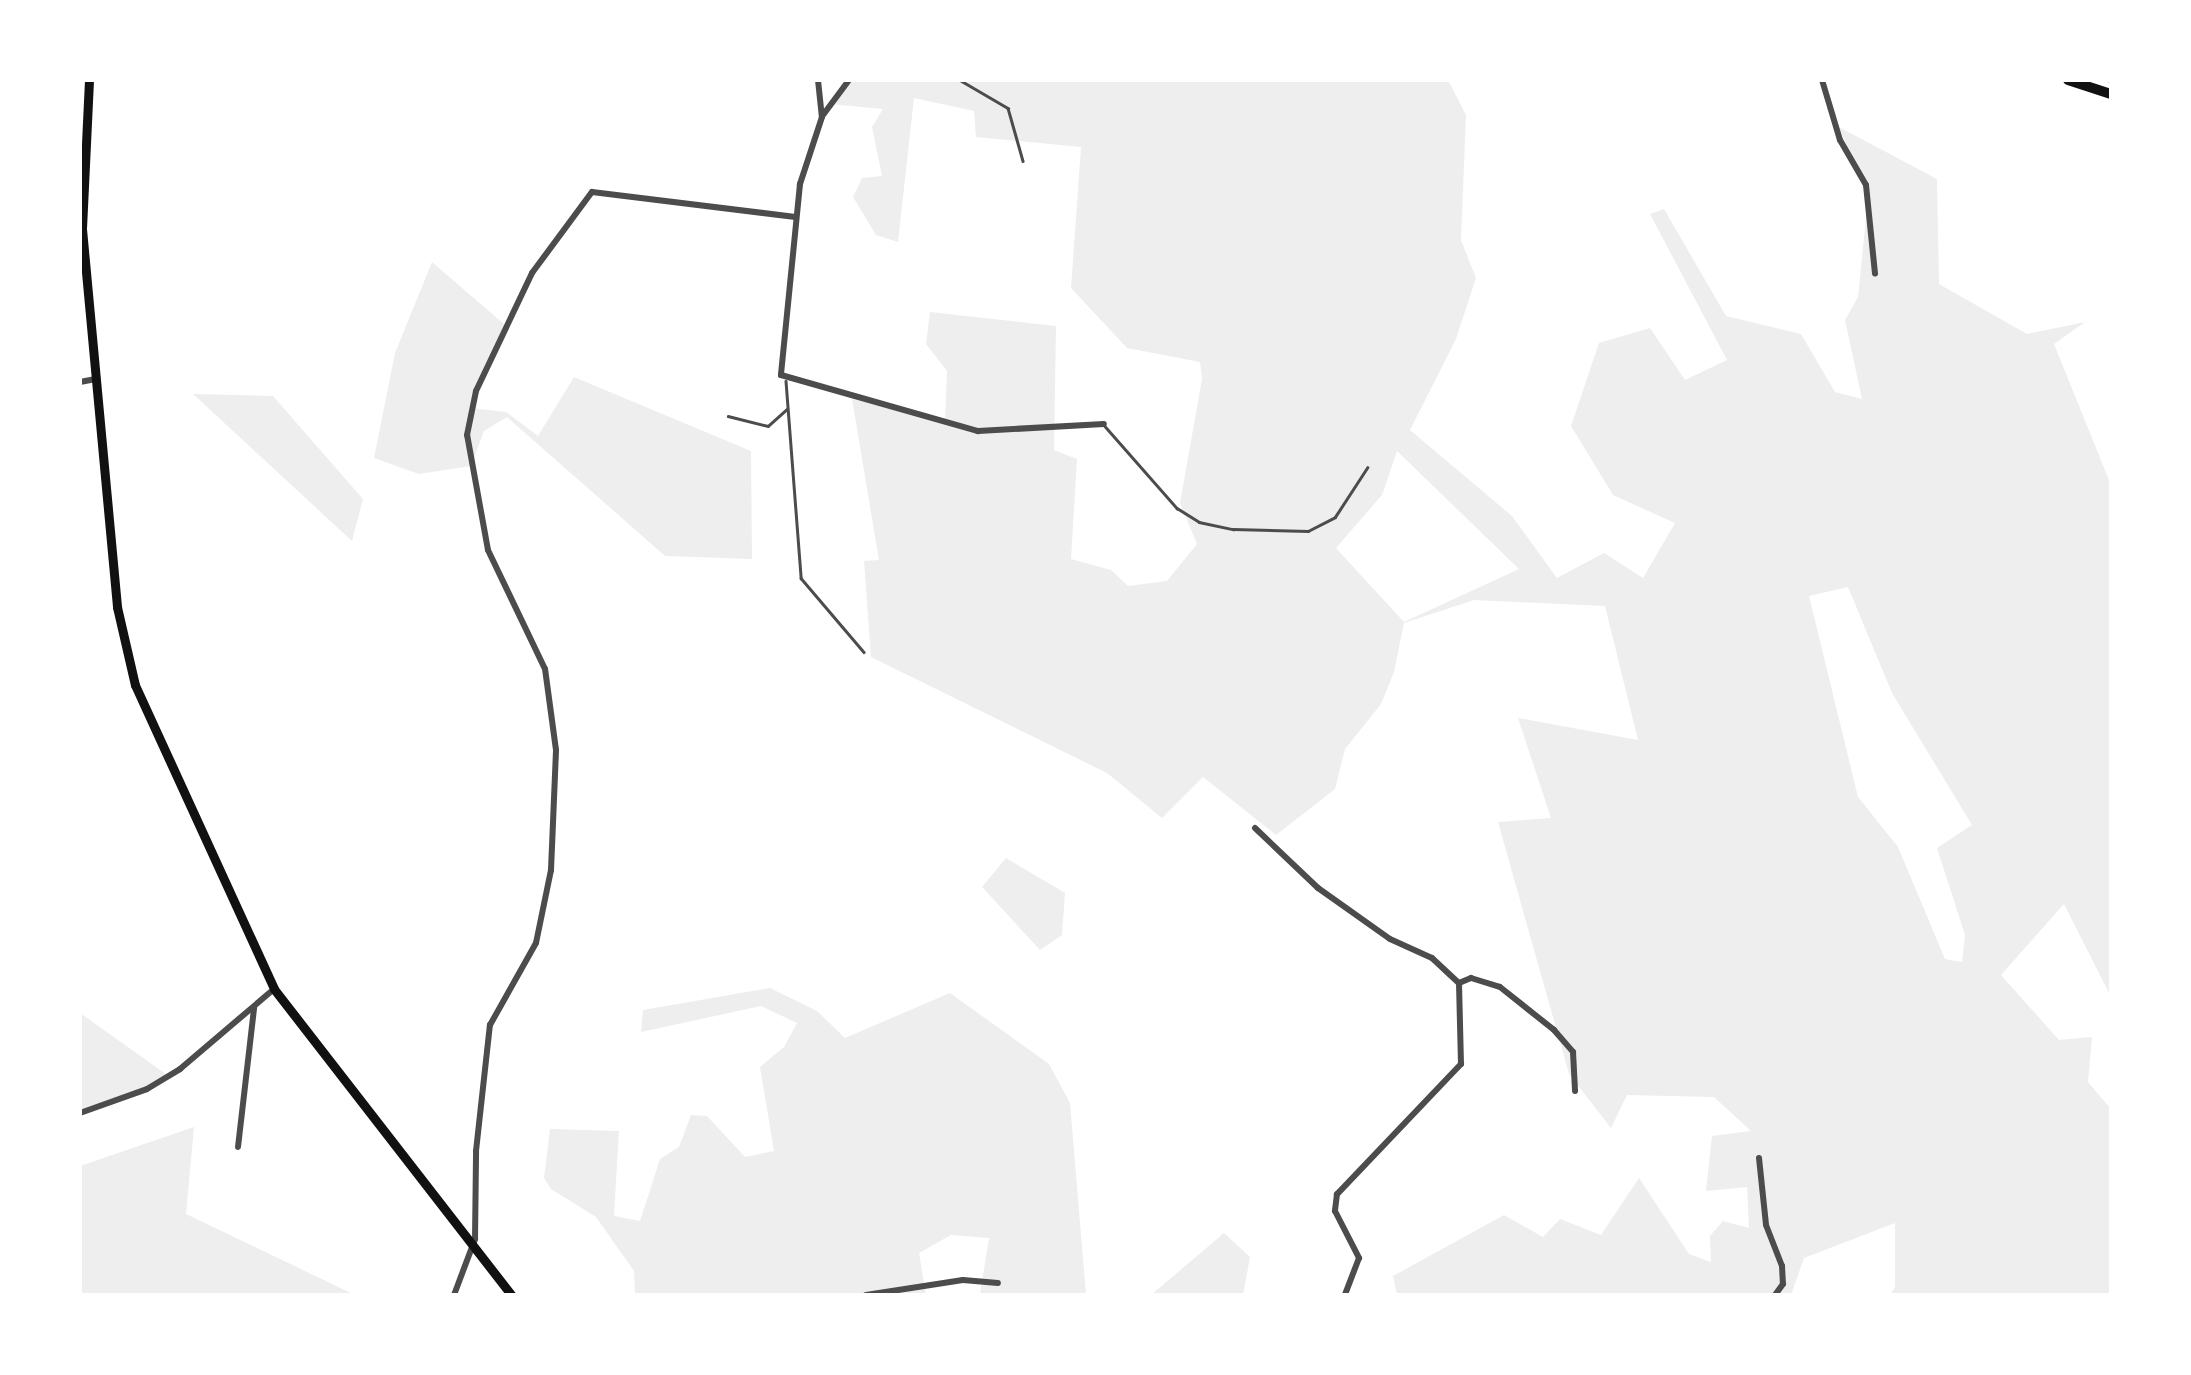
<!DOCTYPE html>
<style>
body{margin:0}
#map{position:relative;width:2191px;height:1375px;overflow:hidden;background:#fff;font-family:"Nunito Sans",sans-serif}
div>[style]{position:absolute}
.green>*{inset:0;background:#eee}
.path>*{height:2.5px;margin:-1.25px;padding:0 1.25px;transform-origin:1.25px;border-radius:1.25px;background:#111}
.service>*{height:2.5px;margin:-1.25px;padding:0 1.25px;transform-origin:1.25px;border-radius:1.25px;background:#4c4c4c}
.minor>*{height:6px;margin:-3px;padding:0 3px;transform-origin:3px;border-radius:3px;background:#4c4c4c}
.secondary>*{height:9px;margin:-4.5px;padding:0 4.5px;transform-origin:4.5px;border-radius:4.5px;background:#111}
.primary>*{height:10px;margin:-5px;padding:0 5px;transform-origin:5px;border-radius:5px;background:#111}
span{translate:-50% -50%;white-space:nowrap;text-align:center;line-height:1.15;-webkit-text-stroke:9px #fff;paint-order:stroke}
.frame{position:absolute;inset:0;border:82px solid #fff;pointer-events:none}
</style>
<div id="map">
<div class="green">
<i style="clip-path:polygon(evenodd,854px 80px,1448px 80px,1466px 115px,1461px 240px,1476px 278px,1456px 339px,1410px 430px,1512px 516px,1557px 578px,1604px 553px,1643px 578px,1675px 523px,1613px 495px,1571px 426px,1599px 343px,1650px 328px,1685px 380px,1727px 360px,1650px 214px,1664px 209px,1726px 316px,1801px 334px,1835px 392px,1862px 399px,1845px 320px,1858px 297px,1868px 198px,1839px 127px,1937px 179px,1939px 284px,2027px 334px,2085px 322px,2054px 344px,2111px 485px,2111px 997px,2064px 904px,2001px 975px,2059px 1040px,2092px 1037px,2088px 1082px,2111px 1109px,2111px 1295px,1890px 1295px,1895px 1287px,1895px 1223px,1804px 1258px,1791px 1295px,1397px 1295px,1393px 1276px,1504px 1215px,1543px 1237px,1560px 1219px,1601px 1235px,1639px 1178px,1689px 1254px,1711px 1262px,1710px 1236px,1723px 1221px,1749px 1228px,1747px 1187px,1706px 1191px,1712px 1136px,1751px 1131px,1714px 1097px,1627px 1095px,1611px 1128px,1569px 1074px,1498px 822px,1551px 818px,1518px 718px,1638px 740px,1605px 606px,1474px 600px,1404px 623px,1394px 672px,1381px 704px,1345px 749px,1335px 789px,1276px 835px,1203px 777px,1162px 818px,1107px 773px,871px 657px,864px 561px,879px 560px,852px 399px,945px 420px,947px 371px,926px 344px,930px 312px,1056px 326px,1054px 450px,1077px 459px,1071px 559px,1111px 570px,1128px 586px,1167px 581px,1197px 544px,1180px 503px,1202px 379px,1200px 362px,1127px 348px,1071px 288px,1081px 147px,976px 137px,974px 111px,914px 98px,898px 242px,876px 235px,853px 197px,862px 178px,882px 176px,872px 127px,883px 109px,830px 104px,854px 80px,1397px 451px,1519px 569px,1404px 622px,1336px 548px,1382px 495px,1397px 451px,854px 80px,1848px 587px,1892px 693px,1972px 825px,1937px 848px,1965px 935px,1962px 962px,1945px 959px,1898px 847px,1858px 797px,1809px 596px,1848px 587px)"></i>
<i style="clip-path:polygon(432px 262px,505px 325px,471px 408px,506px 412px,538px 436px,574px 377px,751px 451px,752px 559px,665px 556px,507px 417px,484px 431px,471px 466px,419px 474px,374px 458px,395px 353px)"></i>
<i style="clip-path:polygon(193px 394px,273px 396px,363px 499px,352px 541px)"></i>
<i style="clip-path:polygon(1006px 858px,1065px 893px,1062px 935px,1040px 950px,982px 887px)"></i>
<i style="clip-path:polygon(770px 988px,817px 1011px,845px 1038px,950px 993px,1049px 1064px,1070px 1103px,1086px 1295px,945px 1295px,980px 1294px,989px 1238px,951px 1235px,919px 1253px,926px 1295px,635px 1295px,634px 1271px,596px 1217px,551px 1189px,544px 1178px,550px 1129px,619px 1131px,614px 1216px,640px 1221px,660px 1159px,679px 1147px,691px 1115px,707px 1116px,745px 1157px,774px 1151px,760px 1067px,784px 1047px,797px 1023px,761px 1006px,641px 1032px,643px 1010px)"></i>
<i style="clip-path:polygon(80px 1013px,170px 1077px,82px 1111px)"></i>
<i style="clip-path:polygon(194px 1127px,186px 1214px,355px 1295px,80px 1295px,80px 1166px)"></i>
<i style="clip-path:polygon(1224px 1233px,1250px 1257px,1243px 1295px,1151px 1295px)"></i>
</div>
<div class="path">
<i style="left:2108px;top:80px;width:3px;rotate:18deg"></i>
</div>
<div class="service">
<i style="left:960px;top:80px;width:56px;rotate:30.3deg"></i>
<i style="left:1008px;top:108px;width:55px;rotate:74.2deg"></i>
<i style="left:786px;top:381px;width:198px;rotate:85.6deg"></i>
<i style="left:801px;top:578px;width:97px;rotate:49.6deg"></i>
<i style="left:728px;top:416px;width:41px;rotate:14deg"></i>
<i style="left:768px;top:426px;width:25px;rotate:-42deg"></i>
<i style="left:1104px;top:425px;width:111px;rotate:48.7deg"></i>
<i style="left:1177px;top:508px;width:26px;rotate:32deg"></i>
<i style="left:1199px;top:522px;width:35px;rotate:12deg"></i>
<i style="left:1233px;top:529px;width:75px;rotate:1.5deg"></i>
<i style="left:1308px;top:531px;width:30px;rotate:-27deg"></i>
<i style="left:1335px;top:517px;width:59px;rotate:-56.9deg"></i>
</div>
<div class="minor">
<i style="left:818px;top:80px;width:37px;rotate:84deg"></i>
<i style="left:822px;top:117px;width:71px;rotate:108.2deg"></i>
<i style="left:800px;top:184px;width:192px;rotate:95.7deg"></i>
<i style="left:781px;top:375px;width:205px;rotate:15.9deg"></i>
<i style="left:978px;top:431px;width:126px;rotate:-3.2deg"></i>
<i style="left:1822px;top:80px;width:63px;rotate:73.3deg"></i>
<i style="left:1840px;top:140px;width:52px;rotate:60deg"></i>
<i style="left:1866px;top:185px;width:89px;rotate:84.2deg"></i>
<i style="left:823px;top:115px;width:44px;rotate:-53.4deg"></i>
<i style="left:80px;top:382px;width:16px;rotate:-11deg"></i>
<i style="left:1255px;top:828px;width:87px;rotate:43.6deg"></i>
<i style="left:1318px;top:888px;width:88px;rotate:35.3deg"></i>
<i style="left:1390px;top:939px;width:46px;rotate:24.3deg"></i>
<i style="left:1432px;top:958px;width:37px;rotate:43deg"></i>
<i style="left:1459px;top:983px;width:81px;rotate:88.6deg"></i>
<i style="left:1461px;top:1064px;width:180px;rotate:133.6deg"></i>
<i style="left:1337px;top:1194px;width:17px;rotate:97deg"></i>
<i style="left:1335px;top:1211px;width:53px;rotate:62.9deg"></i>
<i style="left:1359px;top:1258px;width:40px;rotate:111deg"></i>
<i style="left:1459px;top:983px;width:13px;rotate:-23deg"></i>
<i style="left:1471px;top:978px;width:30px;rotate:17deg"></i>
<i style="left:1500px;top:987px;width:69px;rotate:38.5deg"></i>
<i style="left:1554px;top:1030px;width:29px;rotate:49deg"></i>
<i style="left:1573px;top:1052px;width:39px;rotate:87deg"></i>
<i style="left:80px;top:1113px;width:71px;rotate:-19.7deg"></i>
<i style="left:147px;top:1089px;width:39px;rotate:-31deg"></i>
<i style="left:180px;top:1069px;width:123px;rotate:-40.4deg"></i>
<i style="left:238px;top:1147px;width:140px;rotate:-83.4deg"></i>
<i style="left:1759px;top:1158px;width:67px;rotate:84deg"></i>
<i style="left:1766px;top:1225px;width:44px;rotate:68.7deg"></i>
<i style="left:1782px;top:1266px;width:18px;rotate:87deg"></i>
<i style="left:1783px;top:1284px;width:14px;rotate:126deg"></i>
<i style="left:454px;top:1295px;width:60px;rotate:-69.4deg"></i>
<i style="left:475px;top:1239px;width:88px;rotate:-89.3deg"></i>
<i style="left:476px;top:1151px;width:127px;rotate:-83.7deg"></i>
<i style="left:490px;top:1025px;width:94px;rotate:-60.7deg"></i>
<i style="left:536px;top:943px;width:75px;rotate:-78.4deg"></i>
<i style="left:551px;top:870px;width:120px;rotate:-87.6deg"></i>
<i style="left:556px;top:750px;width:82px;rotate:-97.7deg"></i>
<i style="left:545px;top:669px;width:132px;rotate:-115.6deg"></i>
<i style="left:488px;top:550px;width:117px;rotate:-100.3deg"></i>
<i style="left:467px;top:435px;width:45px;rotate:-78.4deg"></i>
<i style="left:476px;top:391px;width:131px;rotate:-64.6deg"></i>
<i style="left:532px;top:273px;width:101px;rotate:-53.5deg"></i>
<i style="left:592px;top:192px;width:205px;rotate:7deg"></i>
<i style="left:866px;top:1295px;width:98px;rotate:-8.8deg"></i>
<i style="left:963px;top:1280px;width:35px;rotate:5deg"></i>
</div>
<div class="secondary">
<i style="left:89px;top:80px;width:149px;rotate:92.7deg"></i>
<i style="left:82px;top:229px;width:380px;rotate:84.7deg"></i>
<i style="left:117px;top:607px;width:80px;rotate:77deg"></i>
<i style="left:135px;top:685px;width:334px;rotate:65.4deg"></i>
<i style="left:274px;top:989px;width:387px;rotate:52.2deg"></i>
</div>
<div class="primary">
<i style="left:2068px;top:80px;width:45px;rotate:18deg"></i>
</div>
<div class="frame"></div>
</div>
